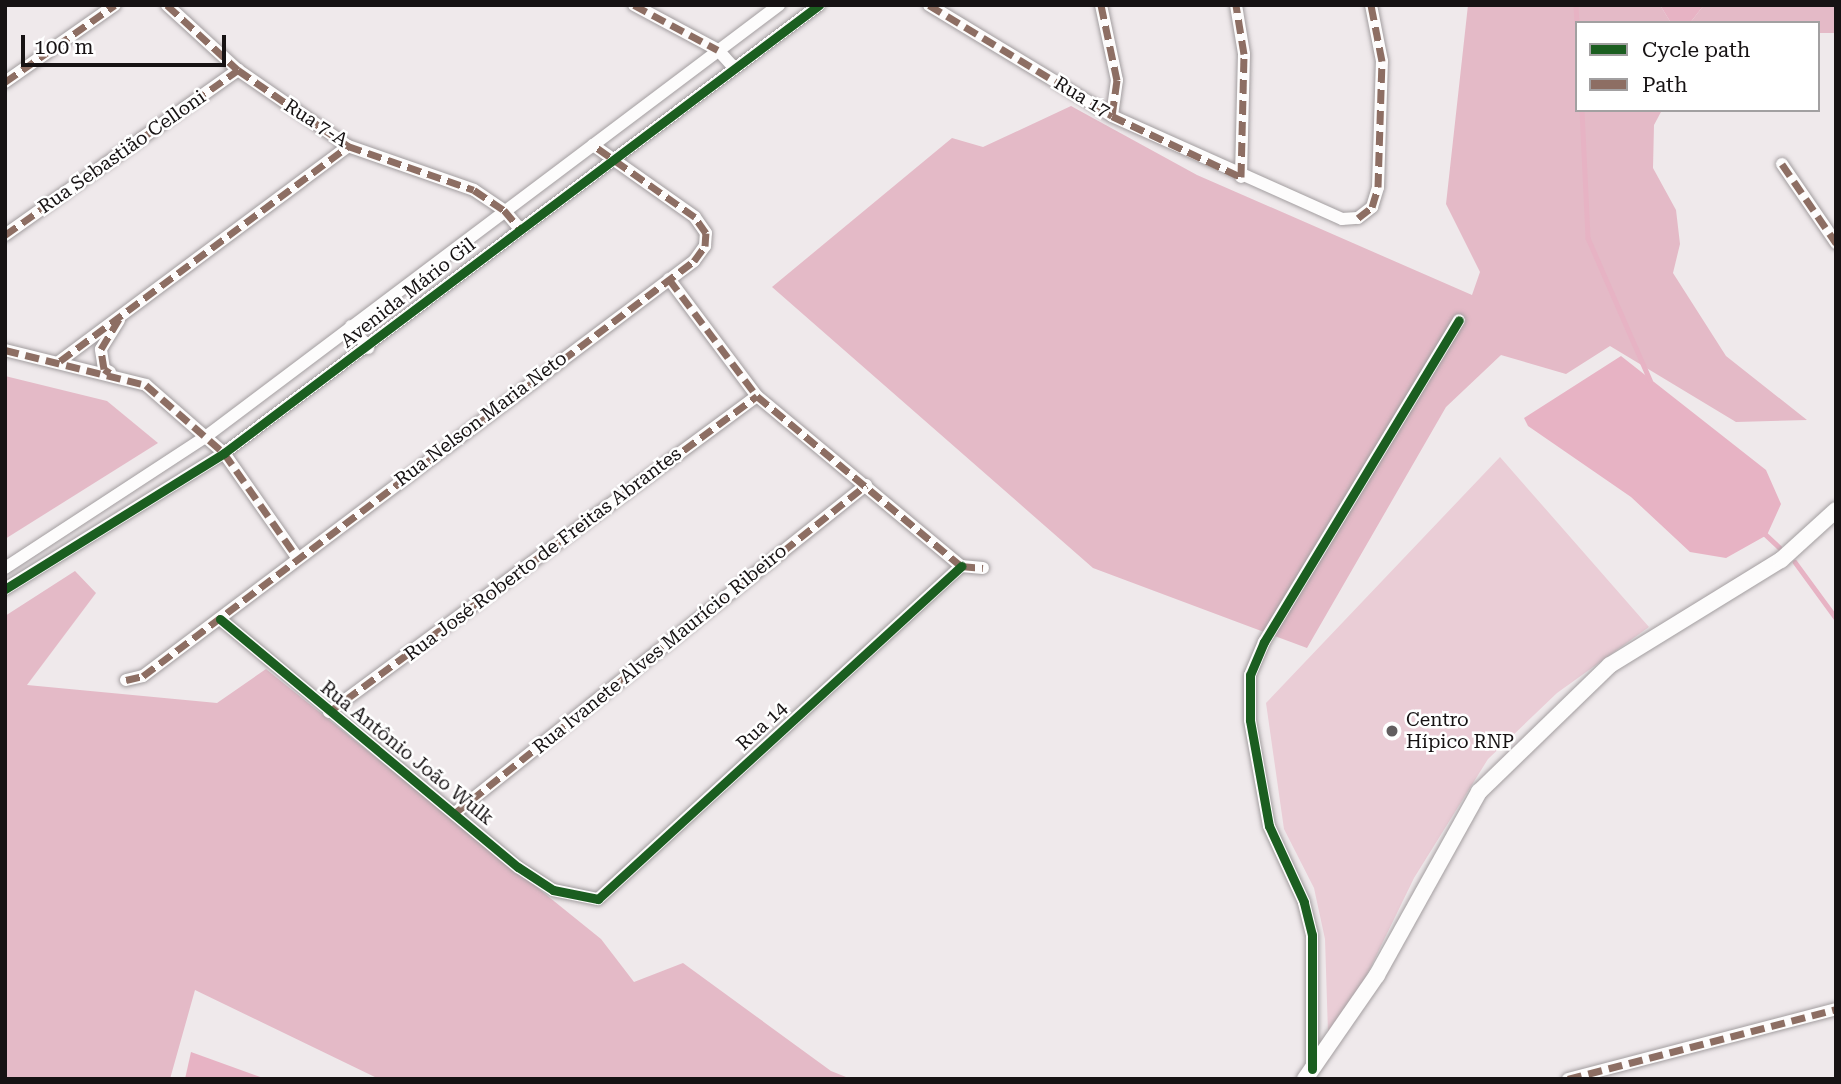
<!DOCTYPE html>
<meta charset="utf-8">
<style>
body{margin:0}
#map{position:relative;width:1841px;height:1084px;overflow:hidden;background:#efe9eb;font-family:"Roboto Serif",serif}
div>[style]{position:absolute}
.green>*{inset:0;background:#eacdd6}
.forest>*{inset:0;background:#e4bac7}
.water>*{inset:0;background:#e7b3c4}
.stream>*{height:4.5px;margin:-2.25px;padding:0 2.25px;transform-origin:2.25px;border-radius:2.25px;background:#e7b3c4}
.roads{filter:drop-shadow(0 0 2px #a39ea0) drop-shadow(0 0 2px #a39ea0)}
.minor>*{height:12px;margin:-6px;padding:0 6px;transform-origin:6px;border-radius:6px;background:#fdfcfc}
.tertiary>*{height:16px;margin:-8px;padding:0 8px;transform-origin:8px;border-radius:8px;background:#fdfcfc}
.quiet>*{height:7px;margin-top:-3.5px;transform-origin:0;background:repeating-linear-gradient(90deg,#8d6e63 0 14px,transparent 0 21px)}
.cycleway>*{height:9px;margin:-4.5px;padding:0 4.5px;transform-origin:4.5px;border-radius:4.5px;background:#1b5e20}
.dots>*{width:19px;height:19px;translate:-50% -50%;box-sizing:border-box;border:4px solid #fff;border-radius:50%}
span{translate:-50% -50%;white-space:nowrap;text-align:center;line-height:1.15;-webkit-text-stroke:5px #fff;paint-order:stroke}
.street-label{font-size:19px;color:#161213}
.poi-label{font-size:19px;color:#161213}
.left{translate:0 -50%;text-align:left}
.frame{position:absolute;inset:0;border:7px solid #161213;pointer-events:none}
.legend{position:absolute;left:1575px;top:21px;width:245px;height:91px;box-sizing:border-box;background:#fff;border:2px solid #a2a0a1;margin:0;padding:9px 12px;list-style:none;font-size:21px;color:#161213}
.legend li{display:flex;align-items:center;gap:14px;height:35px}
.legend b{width:35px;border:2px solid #a2a0a1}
.scale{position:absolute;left:21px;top:35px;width:205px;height:32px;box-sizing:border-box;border:4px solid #161213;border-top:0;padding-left:9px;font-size:21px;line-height:24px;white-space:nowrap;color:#161213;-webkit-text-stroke:5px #fff;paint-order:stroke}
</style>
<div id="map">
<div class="green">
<i style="clip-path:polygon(1500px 457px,1649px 627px,1557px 693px,1488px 759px,1414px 878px,1363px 983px,1328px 1033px,1325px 939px,1314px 888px,1284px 829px,1266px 703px)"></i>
</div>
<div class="forest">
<i style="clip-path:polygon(1468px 5px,1660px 5px,1671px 23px,1577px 23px,1577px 110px,1662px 110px,1654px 125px,1653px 168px,1676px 210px,1680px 244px,1673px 273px,1726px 356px,1807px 420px,1736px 422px,1610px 346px,1566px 374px,1501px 355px,1446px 407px,1307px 648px,1093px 568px,772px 287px,952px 138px,983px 147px,1071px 106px,1197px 175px,1472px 295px,1480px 272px,1446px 204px)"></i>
<i style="clip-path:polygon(1704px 5px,1836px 5px,1836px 33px,1818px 33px,1818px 23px,1690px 23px)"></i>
<i style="clip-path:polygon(5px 376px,107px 401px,158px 443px,5px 539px)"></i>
<i style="clip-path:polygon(75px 571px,96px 593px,27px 685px,217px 703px,266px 669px,601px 939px,634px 982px,683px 963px,831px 1071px,851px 1079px,379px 1079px,195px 990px,170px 1079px,5px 1079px,5px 616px)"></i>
</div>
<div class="water">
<i style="clip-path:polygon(1660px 5px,1704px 5px,1690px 23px,1671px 23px)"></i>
<i style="clip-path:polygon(1621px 356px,1766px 470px,1781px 504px,1767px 535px,1726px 558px,1690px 552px,1631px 497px,1528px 426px,1524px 418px)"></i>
<i style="clip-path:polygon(191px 1052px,266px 1079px,185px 1079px)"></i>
</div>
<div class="stream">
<i style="left:1576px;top:5px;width:18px;rotate:87deg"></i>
<i style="left:1582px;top:110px;width:128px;rotate:87.3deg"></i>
<i style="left:1588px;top:238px;width:155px;rotate:66.4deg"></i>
<i style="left:1764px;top:533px;width:21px;rotate:43deg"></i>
<i style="left:1795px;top:562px;width:69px;rotate:53.8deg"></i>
</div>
<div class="roads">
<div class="minor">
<i style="left:167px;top:5px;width:96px;rotate:42.5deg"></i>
<i style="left:238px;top:70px;width:134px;rotate:34.6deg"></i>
<i style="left:348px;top:146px;width:133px;rotate:19.2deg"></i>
<i style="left:474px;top:190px;width:36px;rotate:34deg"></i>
<i style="left:504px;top:210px;width:23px;rotate:50deg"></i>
<i style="left:634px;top:5px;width:95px;rotate:28.2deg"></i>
<i style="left:718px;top:50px;width:24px;rotate:48deg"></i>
<i style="left:929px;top:5px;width:214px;rotate:31.2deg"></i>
<i style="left:1112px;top:116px;width:252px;rotate:24.1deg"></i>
<i style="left:1342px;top:219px;width:16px;rotate:-4deg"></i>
<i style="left:1358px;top:218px;width:18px;rotate:-38deg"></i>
<i style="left:1372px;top:207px;width:21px;rotate:-73deg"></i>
<i style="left:1378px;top:187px;width:126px;rotate:-88.2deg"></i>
<i style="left:1382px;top:61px;width:57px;rotate:-101.1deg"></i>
<i style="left:1101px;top:5px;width:77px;rotate:78deg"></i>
<i style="left:1117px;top:80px;width:36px;rotate:98deg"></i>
<i style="left:1236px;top:5px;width:50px;rotate:80.7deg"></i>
<i style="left:1244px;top:54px;width:123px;rotate:91.4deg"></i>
<i style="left:5px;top:82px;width:134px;rotate:-35deg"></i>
<i style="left:1782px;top:164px;width:96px;rotate:55.6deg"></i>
<i style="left:5px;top:235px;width:286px;rotate:-35.3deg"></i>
<i style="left:669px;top:279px;width:146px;rotate:53.1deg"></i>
<i style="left:757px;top:396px;width:266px;rotate:39.8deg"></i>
<i style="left:961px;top:566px;width:22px;rotate:5deg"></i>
<i style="left:351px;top:326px;width:28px;rotate:52deg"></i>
<i style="left:5px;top:350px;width:145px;rotate:13.9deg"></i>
<i style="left:146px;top:385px;width:103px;rotate:41.1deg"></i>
<i style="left:224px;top:453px;width:126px;rotate:55deg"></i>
<i style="left:60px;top:361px;width:359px;rotate:-36.7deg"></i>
<i style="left:110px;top:372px;width:7px;rotate:-153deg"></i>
<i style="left:104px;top:369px;width:20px;rotate:-99deg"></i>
<i style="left:101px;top:349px;width:34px;rotate:-58deg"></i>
<i style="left:5px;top:568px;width:238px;rotate:-33.2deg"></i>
<i style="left:204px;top:438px;width:720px;rotate:-36.98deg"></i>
<i style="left:5px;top:589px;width:258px;rotate:-31.8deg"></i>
<i style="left:224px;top:453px;width:745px;rotate:-36.98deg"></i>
<i style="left:220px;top:619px;width:388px;rotate:39.8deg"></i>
<i style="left:518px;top:867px;width:42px;rotate:33.3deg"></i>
<i style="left:553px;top:890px;width:46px;rotate:11.3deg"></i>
<i style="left:598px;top:899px;width:493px;rotate:-42.5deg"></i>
<i style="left:126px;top:680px;width:17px;rotate:-13deg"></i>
<i style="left:143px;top:676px;width:690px;rotate:-36.99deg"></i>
<i style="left:694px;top:261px;width:19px;rotate:-54deg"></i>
<i style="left:705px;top:246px;width:13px;rotate:-86deg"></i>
<i style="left:706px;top:233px;width:19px;rotate:-125deg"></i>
<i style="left:695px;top:217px;width:125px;rotate:-144.8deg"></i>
<i style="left:329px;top:712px;width:532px;rotate:-36.44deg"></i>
<i style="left:455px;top:813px;width:526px;rotate:-38.59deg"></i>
<i style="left:1312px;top:1069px;width:134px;rotate:-90deg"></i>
<i style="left:1312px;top:935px;width:34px;rotate:-104deg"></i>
<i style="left:1304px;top:902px;width:84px;rotate:-114.7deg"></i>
<i style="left:1269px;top:826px;width:108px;rotate:-100.2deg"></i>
<i style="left:1250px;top:720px;width:45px;rotate:-90deg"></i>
<i style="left:1250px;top:675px;width:36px;rotate:-67deg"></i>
<i style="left:1264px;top:642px;width:376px;rotate:-58.8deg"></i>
<i style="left:1568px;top:1079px;width:277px;rotate:-14.6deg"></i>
</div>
<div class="tertiary">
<i style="left:1305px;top:1079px;width:126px;rotate:-55.3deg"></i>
<i style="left:1377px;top:975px;width:210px;rotate:-60.9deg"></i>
<i style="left:1479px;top:792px;width:182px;rotate:-44.1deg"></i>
<i style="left:1610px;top:665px;width:201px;rotate:-31.6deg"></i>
<i style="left:1781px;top:560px;width:74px;rotate:-42.3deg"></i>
</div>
</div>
<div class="quiet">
<i style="left:167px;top:5px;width:96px;rotate:42.5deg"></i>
<i style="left:238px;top:70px;width:134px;rotate:34.6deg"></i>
<i style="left:348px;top:146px;width:133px;rotate:19.2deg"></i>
<i style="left:474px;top:190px;width:36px;rotate:34deg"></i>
<i style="left:504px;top:210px;width:23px;rotate:50deg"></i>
<i style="left:634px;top:5px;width:95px;rotate:28.2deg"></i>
<i style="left:929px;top:5px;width:214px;rotate:31.2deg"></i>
<i style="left:1112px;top:116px;width:143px;rotate:25.3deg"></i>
<i style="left:1241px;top:177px;width:123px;rotate:-88.6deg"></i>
<i style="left:1244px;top:54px;width:50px;rotate:-99.3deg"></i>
<i style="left:1101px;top:5px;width:77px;rotate:78deg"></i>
<i style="left:1117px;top:80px;width:36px;rotate:98deg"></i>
<i style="left:5px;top:82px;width:134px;rotate:-35deg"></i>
<i style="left:1782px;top:164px;width:96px;rotate:55.6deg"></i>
<i style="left:1358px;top:218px;width:18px;rotate:-38deg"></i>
<i style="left:1372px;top:207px;width:21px;rotate:-73deg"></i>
<i style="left:1378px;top:187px;width:126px;rotate:-88.2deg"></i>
<i style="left:1382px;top:61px;width:57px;rotate:-101.1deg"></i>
<i style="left:5px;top:235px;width:286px;rotate:-35.3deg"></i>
<i style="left:669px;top:279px;width:146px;rotate:53.1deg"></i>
<i style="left:757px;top:396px;width:266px;rotate:39.8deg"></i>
<i style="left:961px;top:566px;width:22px;rotate:5deg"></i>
<i style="left:5px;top:350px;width:145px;rotate:13.9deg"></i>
<i style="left:146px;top:385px;width:103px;rotate:41.1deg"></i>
<i style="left:224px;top:453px;width:126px;rotate:55deg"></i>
<i style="left:60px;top:361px;width:359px;rotate:-36.7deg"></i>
<i style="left:110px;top:373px;width:7px;rotate:-146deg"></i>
<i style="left:104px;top:369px;width:20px;rotate:-99deg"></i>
<i style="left:101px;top:349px;width:35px;rotate:-59deg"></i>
<i style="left:126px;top:680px;width:17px;rotate:-13deg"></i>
<i style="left:143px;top:676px;width:690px;rotate:-36.99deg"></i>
<i style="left:694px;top:261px;width:19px;rotate:-54deg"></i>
<i style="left:705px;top:246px;width:13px;rotate:-86deg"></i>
<i style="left:706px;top:233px;width:19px;rotate:-125deg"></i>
<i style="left:695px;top:217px;width:125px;rotate:-144.8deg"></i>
<i style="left:329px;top:712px;width:532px;rotate:-36.44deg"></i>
<i style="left:455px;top:813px;width:526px;rotate:-38.59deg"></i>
<i style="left:1568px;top:1079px;width:277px;rotate:-14.6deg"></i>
</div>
<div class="cycleway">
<i style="left:5px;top:589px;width:258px;rotate:-31.8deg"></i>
<i style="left:224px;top:453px;width:745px;rotate:-36.98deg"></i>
<i style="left:220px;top:619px;width:388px;rotate:39.8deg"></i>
<i style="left:518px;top:867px;width:42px;rotate:33.3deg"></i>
<i style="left:553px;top:890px;width:46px;rotate:11.3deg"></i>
<i style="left:598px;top:899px;width:493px;rotate:-42.5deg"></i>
<i style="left:1312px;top:1069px;width:134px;rotate:-90deg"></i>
<i style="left:1312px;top:935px;width:34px;rotate:-104deg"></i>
<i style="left:1304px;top:902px;width:84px;rotate:-114.7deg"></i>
<i style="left:1269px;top:826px;width:108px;rotate:-100.2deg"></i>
<i style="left:1250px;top:720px;width:45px;rotate:-90deg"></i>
<i style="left:1250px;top:675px;width:36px;rotate:-67deg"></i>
<i style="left:1264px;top:642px;width:376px;rotate:-58.8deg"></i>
</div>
<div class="dots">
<i style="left:1392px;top:731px;background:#625d5f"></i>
</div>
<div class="street-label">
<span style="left:1082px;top:97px;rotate:31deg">Rua 17</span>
<span style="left:316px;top:123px;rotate:33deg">Rua 7-A</span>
<span style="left:122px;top:152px;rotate:-35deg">Rua Sebastião Celloni</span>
<span style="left:408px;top:293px;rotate:-38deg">Avenida Mário Gil</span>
<span style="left:481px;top:419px;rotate:-37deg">Rua Nelson Maria Neto</span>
<span style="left:543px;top:554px;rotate:-37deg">Rua José Roberto de Freitas Abrantes</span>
<span style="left:660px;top:649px;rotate:-39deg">Rua lvanete Alves Maurício Ribeiro</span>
<span style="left:762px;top:726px;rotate:-43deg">Rua 14</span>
<span style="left:407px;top:753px;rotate:39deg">Rua Antônio João Wulk</span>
</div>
<div class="poi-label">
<span class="left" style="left:1406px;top:731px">Centro<br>Hípico RNP</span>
</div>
<div class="frame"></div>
<ul class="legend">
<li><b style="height:9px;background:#1b5e20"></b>Cycle path</li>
<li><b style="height:9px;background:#8d6e63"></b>Path</li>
</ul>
<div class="scale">100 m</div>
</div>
